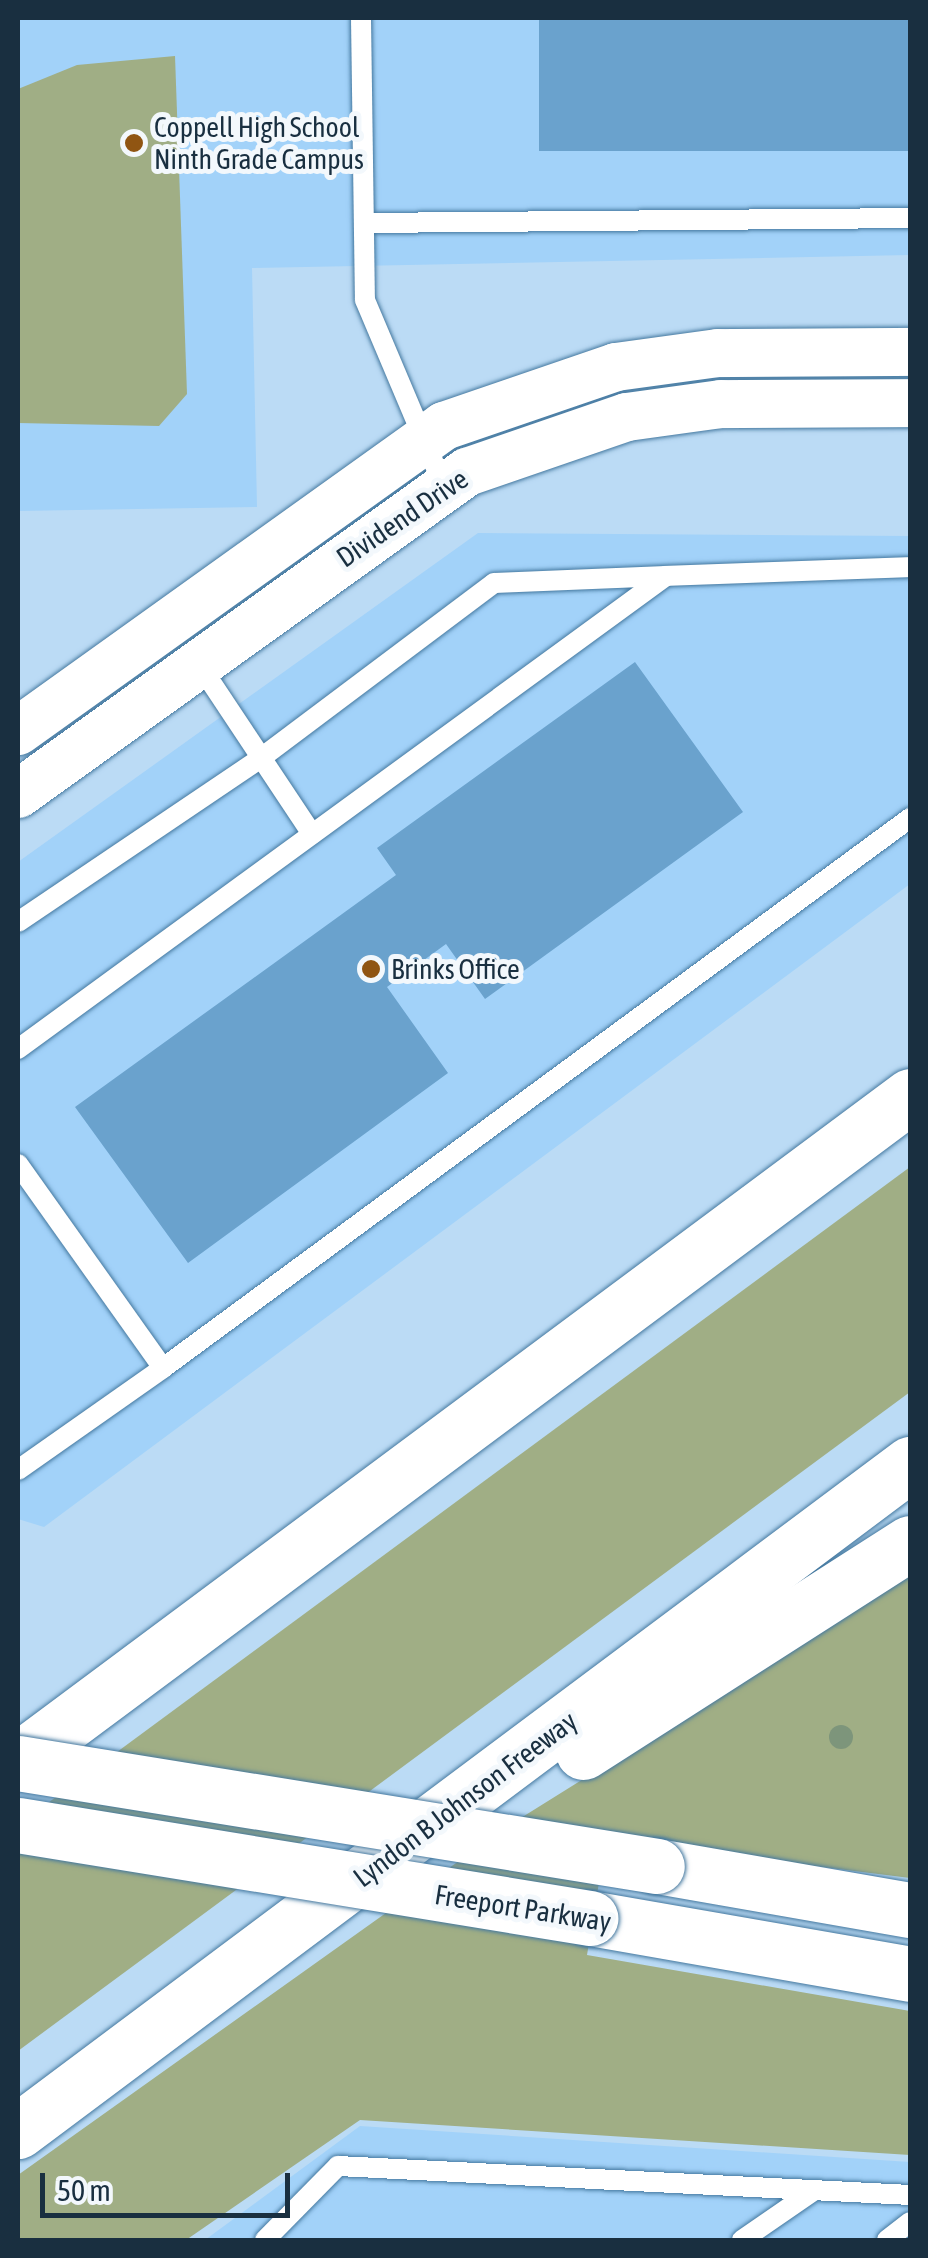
<!DOCTYPE html>
<style>
body{margin:0}
#map{position:relative;width:928px;height:2258px;overflow:hidden;background:#bbdbf5;font-family:"Asap Condensed",sans-serif}
div>[style]{position:absolute}
.built>*{inset:0;background:#a2d2f9}
.green>*{inset:0;background:#a0ae85}
.building>*{inset:0;background:#6aa2cd;transform-origin:0 0}
.roads{filter:drop-shadow(0 0 2px #44789f) drop-shadow(0 0 2px #44789f)}
.service>*{height:20px;margin:-10px;padding:0 10px;transform-origin:10px;border-radius:10px;background:#fff}
.tertiary>*{height:48px;margin:-24px;padding:0 24px;transform-origin:24px;border-radius:24px;background:#fff}
.secondary>*{height:55px;margin:-27.5px;padding:0 27.5px;transform-origin:27.5px;border-radius:27.5px;background:#fff}
.motorway>*{height:55px;margin:-27.5px;padding:0 27.5px;transform-origin:27.5px;border-radius:27.5px;background:#fff}
.bridges{filter:drop-shadow(0 0 2px #44789f) drop-shadow(0 0 2px #44789f)}
.secondary-bridge>*{height:55px;margin:-27.5px;padding:0 27.5px;transform-origin:27.5px;border-radius:27.5px;background:#fff}
.trees>*{width:24px;height:24px;margin:-12px;border-radius:50%;background:#7d957b}
.dots>*{width:28px;height:28px;translate:-50% -50%;box-sizing:border-box;border:5px solid #f3f8fc;border-radius:50%}
span{translate:-50% -50%;white-space:nowrap;text-align:center;line-height:1.15;-webkit-text-stroke:10px #f3f8fc;paint-order:stroke}
.poi-label{font-size:28px;color:#192f40}
.left{translate:0 -50%;text-align:left}
.street-label{font-size:28px;color:#192f40}
.frame{position:absolute;inset:0;border:20px solid #192f40;pointer-events:none}
.scale{position:absolute;left:40px;top:2173px;width:250px;height:45px;box-sizing:border-box;border:5px solid #192f40;border-top:0;padding-left:12px;font-size:30px;line-height:35px;white-space:nowrap;color:#192f40;-webkit-text-stroke:8px #f3f8fc;paint-order:stroke}
</style>
<div id="map">
<div class="built">
<i style="clip-path:polygon(18px 18px,910px 18px,910px 255px,252px 268px,257px 507px,18px 511px)"></i>
<i style="clip-path:polygon(478px 533px,910px 536px,910px 884px,44px 1527px,18px 1519px,18px 862px)"></i>
<i style="clip-path:polygon(360px 2126px,910px 2162px,910px 2240px,205px 2240px)"></i>
</div>
<div class="green">
<i style="clip-path:polygon(175px 56px,187px 394px,159px 426px,18px 423px,18px 89px,77px 65px)"></i>
<i style="clip-path:polygon(910px 1167px,910px 1392px,18px 2051px,18px 1825px)"></i>
<i style="clip-path:polygon(910px 1575px,910px 1878px,606px 1840px,587px 1955px,910px 2011px,910px 2155px,360px 2120px,186px 2240px,18px 2240px,18px 2175px,508px 1826px)"></i>
</div>
<div class="building">
<i style="left:539px;top:18px;width:371px;height:133px"></i>
<i style="clip-path:polygon(635px 662px,743px 812px,485px 999px,446px 944px,387px 987px,448px 1073px,188px 1263px,75px 1107px,396px 875px,377px 848px)"></i>
</div>
<div class="roads">
<div class="service">
<i style="left:361px;top:18px;width:282px;rotate:89.2deg"></i>
<i style="left:365px;top:300px;width:203px;rotate:67.1deg"></i>
<i style="left:364px;top:223px;width:546px;rotate:-0.52deg"></i>
<i style="left:199px;top:664px;width:204px;rotate:56.4deg"></i>
<i style="left:18px;top:922px;width:293px;rotate:-34deg"></i>
<i style="left:261px;top:758px;width:291px;rotate:-36.9deg"></i>
<i style="left:494px;top:583px;width:172px;rotate:-2.3deg"></i>
<i style="left:18px;top:1049px;width:802px;rotate:-36.13deg"></i>
<i style="left:666px;top:576px;width:244px;rotate:-2.1deg"></i>
<i style="left:18px;top:1164px;width:250px;rotate:54.6deg"></i>
<i style="left:163px;top:1368px;width:928px;rotate:-36.36deg"></i>
<i style="left:18px;top:1470px;width:177px;rotate:-35.1deg"></i>
<i style="left:265px;top:2240px;width:104px;rotate:-45.4deg"></i>
<i style="left:338px;top:2166px;width:573px;rotate:2.9deg"></i>
<i style="left:742px;top:2240px;width:86px;rotate:-34.6deg"></i>
<i style="left:887px;top:2240px;width:29px;rotate:-38deg"></i>
</div>
<div class="tertiary">
<i style="left:18px;top:731px;width:524px;rotate:-35.6deg"></i>
<i style="left:444px;top:426px;width:182px;rotate:-18.9deg"></i>
<i style="left:616px;top:367px;width:103px;rotate:-7.8deg"></i>
<i style="left:718px;top:353px;width:192px;rotate:-0.3deg"></i>
<i style="left:18px;top:794px;width:553px;rotate:-35.65deg"></i>
<i style="left:467px;top:472px;width:169px;rotate:-19deg"></i>
<i style="left:627px;top:417px;width:95px;rotate:-7.9deg"></i>
<i style="left:721px;top:404px;width:189px;rotate:-0.3deg"></i>
</div>
<div class="secondary">
<i style="left:657px;top:1866px;width:257px;rotate:9.9deg"></i>
<i style="left:590px;top:1918px;width:325px;rotate:9.9deg"></i>
</div>
<div class="motorway">
<i style="left:583px;top:1752px;width:388px;rotate:-32.6deg"></i>
<i style="left:18px;top:1760px;width:1112px;rotate:-36.66deg"></i>
<i style="left:18px;top:2131px;width:1114px;rotate:-36.79deg"></i>
</div>
</div>
<div class="bridges">
<div class="secondary-bridge">
<i style="left:18px;top:1763px;width:647px;rotate:9.16deg"></i>
<i style="left:18px;top:1825px;width:580px;rotate:9.23deg"></i>
</div>
</div>
<div class="trees">
<i style="left:841px;top:1737px"></i>
</div>
<div class="dots">
<i style="left:134px;top:143px;background:#905512"></i>
<i style="left:371px;top:969px;background:#905512"></i>
</div>
<div class="poi-label">
<span class="left" style="left:154px;top:143px">Coppell High School<br>Ninth Grade Campus</span>
<span class="left" style="left:391px;top:969px">Brinks Office</span>
</div>
<div class="street-label">
<span style="left:402px;top:518px;rotate:-34deg">Dividend Drive</span>
<span style="left:465px;top:1799px;rotate:-37deg">Lyndon B Johnson Freeway</span>
<span style="left:523px;top:1908px;rotate:9deg">Freeport Parkway</span>
</div>
<div class="frame"></div>
<div class="scale">50 m</div>
</div>
